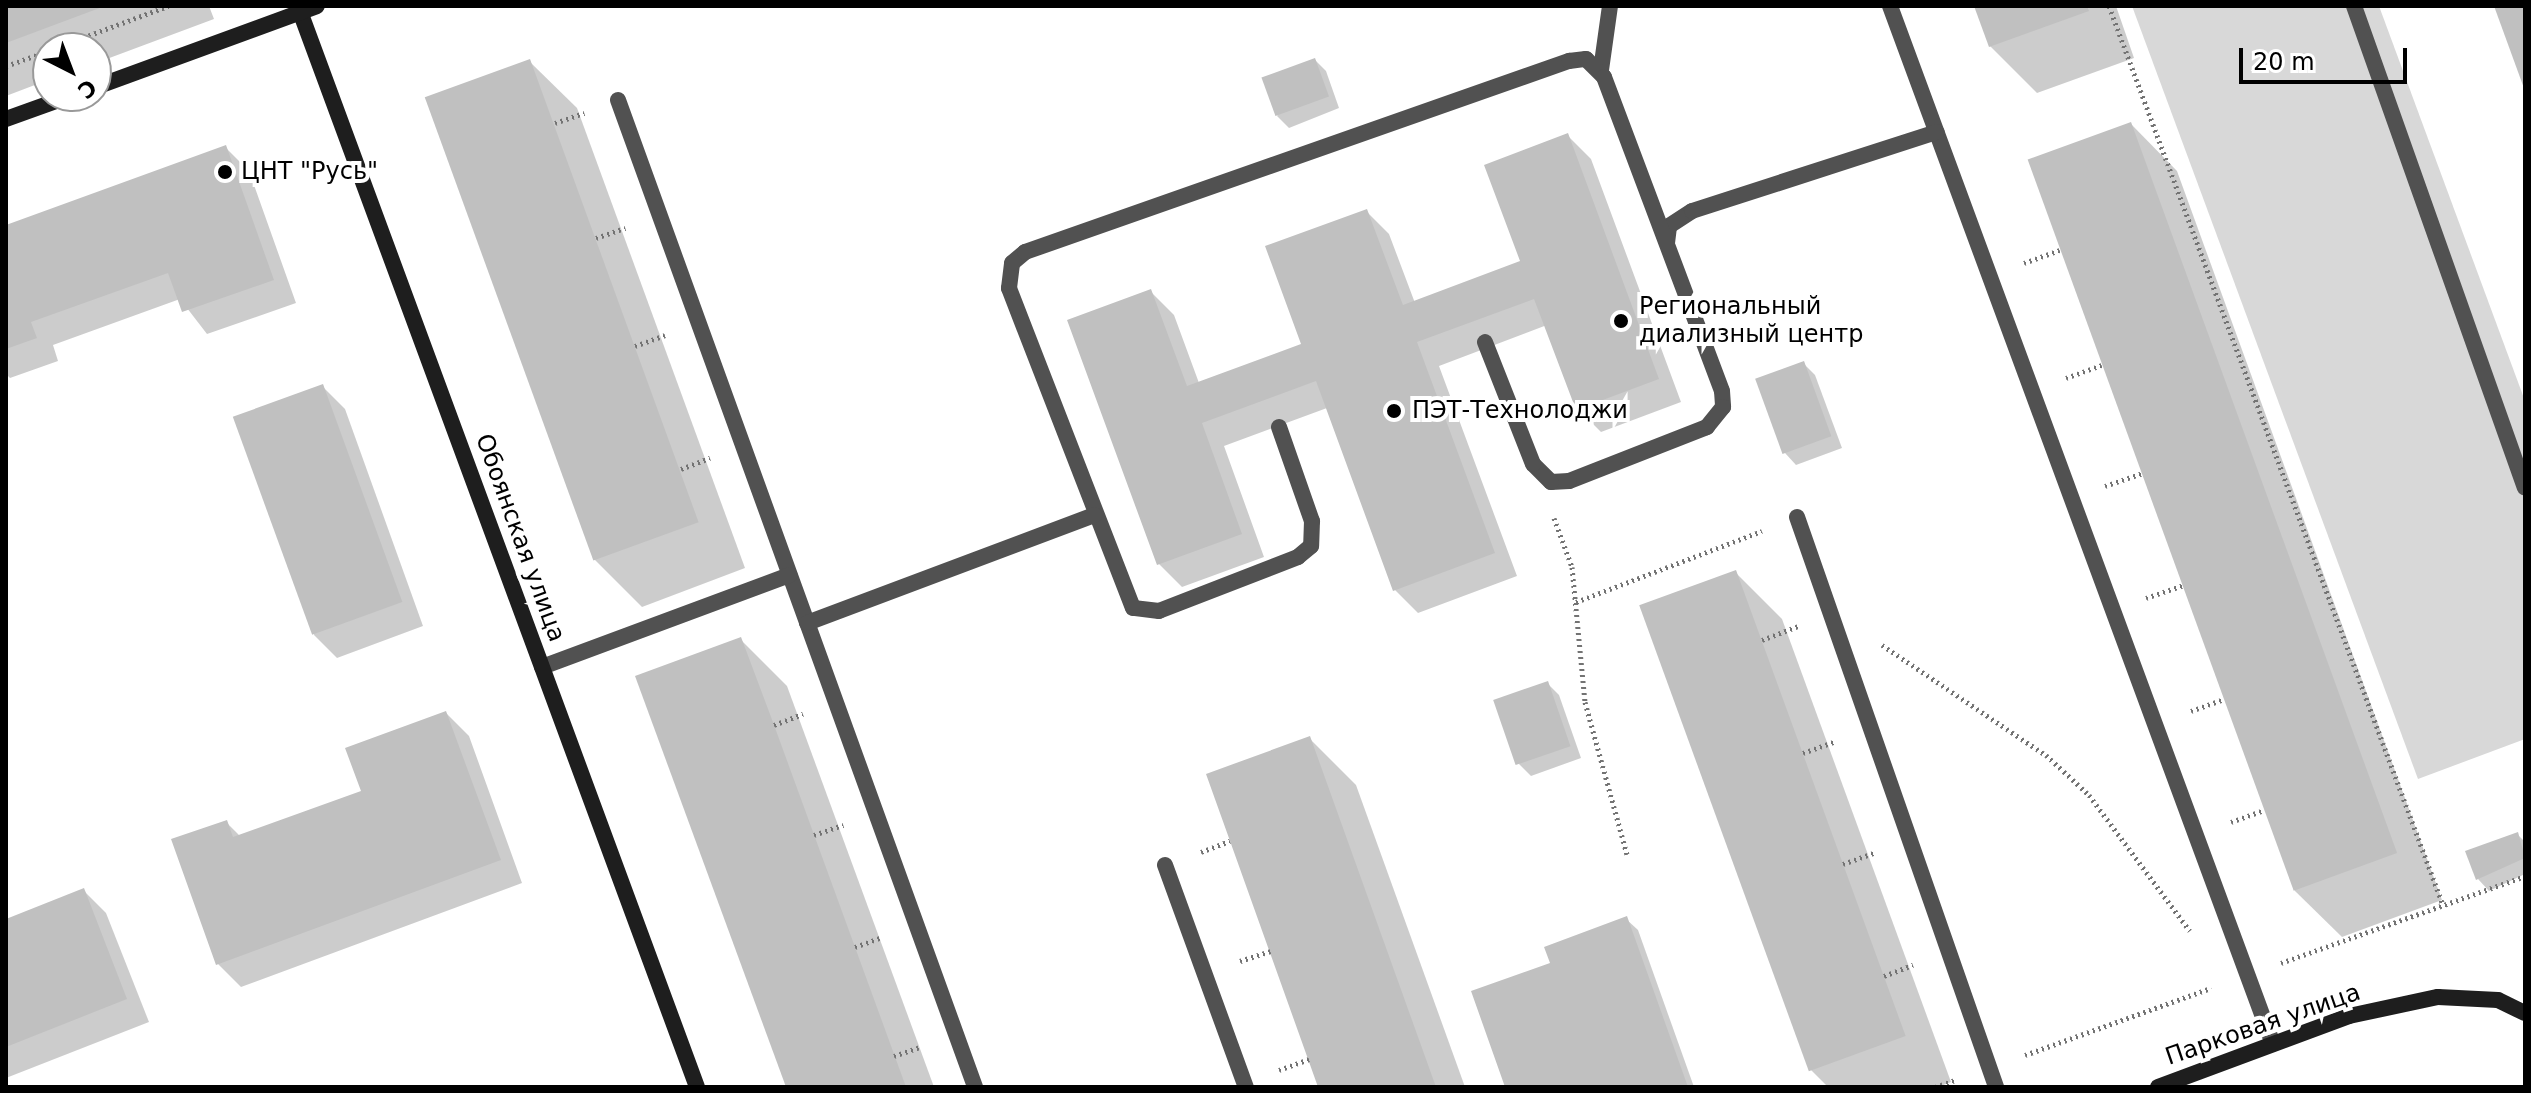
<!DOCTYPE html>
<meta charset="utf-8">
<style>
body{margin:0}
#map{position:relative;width:2531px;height:1093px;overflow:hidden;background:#fff;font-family:"DejaVu Sans",sans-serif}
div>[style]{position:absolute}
.green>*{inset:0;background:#d8d8d8}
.shadow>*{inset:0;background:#0003}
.building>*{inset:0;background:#c0c0c0;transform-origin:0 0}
.path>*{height:5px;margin-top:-2.5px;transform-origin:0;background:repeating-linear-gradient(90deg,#737373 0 2px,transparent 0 6px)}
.lane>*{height:16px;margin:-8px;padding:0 8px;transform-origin:8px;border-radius:8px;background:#515151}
.street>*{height:16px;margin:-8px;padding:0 8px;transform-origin:8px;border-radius:8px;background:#515151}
.secondary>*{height:16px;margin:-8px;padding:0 8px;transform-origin:8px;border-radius:8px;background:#1e1e1e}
.dots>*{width:22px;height:22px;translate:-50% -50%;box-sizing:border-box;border:4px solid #fff;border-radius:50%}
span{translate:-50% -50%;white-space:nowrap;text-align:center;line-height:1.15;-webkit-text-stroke:8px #fff;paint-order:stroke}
.poi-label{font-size:24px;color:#000}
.left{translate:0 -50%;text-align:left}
.street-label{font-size:24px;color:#000}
.frame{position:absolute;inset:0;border:8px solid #000;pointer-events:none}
.north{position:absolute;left:32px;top:32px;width:80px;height:80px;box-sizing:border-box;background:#fff;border:2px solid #999;border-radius:50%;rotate:138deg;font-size:22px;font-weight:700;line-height:32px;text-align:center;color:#000}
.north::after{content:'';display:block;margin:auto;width:28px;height:36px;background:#000;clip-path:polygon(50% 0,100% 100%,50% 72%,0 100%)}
.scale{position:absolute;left:2239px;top:48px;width:168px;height:36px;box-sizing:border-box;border:4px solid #000;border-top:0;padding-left:10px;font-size:24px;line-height:28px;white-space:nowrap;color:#000;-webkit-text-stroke:6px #fff;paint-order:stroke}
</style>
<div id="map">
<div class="green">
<i style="clip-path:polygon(2132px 6px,2379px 6px,2525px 401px,2525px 739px,2418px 779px)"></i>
</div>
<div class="shadow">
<i style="clip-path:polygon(6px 6px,209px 6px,214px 19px,96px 63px,96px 48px,48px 48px,48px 80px,6px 96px)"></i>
<i style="clip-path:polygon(1976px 6px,2116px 6px,2134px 58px,2037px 93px,1990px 46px)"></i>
<i style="clip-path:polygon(1315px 60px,1326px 71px,1339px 108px,1289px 128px,1277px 116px)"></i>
<i style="clip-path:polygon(530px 62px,577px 108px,745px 568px,642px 607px,595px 560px)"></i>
<i style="clip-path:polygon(2131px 124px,2177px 171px,2442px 900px,2342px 937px,2295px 891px)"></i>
<i style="clip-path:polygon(1568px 136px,1591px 159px,1681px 402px,1601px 432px,1578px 409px,1547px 325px,1439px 366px,1517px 576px,1418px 613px,1395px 590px,1327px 408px,1224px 446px,1264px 557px,1182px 587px,1159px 564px,1151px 292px,1174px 315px,1199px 383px,1303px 345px,1366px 211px,1389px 234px,1415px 303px,1522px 263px)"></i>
<i style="clip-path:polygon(226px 148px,249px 171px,296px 303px,207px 334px,180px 299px,53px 345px,58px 361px,10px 378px,6px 374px,6px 227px)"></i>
<i style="clip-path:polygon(1803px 363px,1815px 375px,1842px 448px,1796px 465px,1785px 453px)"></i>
<i style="clip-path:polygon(322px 386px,345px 409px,423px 626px,337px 658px,314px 635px)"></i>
<i style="clip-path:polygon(1735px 572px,1782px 619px,1951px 1082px,1938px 1087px,1828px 1087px,1811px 1070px)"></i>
<i style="clip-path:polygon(741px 640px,787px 686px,934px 1087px,788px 1087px)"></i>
<i style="clip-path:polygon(1547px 683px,1559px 695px,1581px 758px,1531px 776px,1519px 764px)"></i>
<i style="clip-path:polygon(446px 713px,469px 736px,522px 883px,241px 987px,218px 964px,226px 822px,241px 837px,363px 792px)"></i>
<i style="clip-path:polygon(1309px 738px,1356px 785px,1465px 1087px,1321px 1087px)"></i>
<i style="clip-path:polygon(2518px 835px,2525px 842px,2525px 874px,2489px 891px,2478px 879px)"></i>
<i style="clip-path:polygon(83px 890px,106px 913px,149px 1022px,6px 1078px,6px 921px)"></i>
<i style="clip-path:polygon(1626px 919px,1638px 930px,1694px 1087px,1507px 1087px,1553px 964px)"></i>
</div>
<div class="building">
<i style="clip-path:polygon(6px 6px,105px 6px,6px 43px)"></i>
<i style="clip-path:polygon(1974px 6px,2087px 6px,2089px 11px,1989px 47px)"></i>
<i style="clip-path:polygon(2494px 6px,2525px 6px,2525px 91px)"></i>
<i style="left:1315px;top:58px;width:41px;height:57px;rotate:70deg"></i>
<i style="left:530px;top:59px;width:493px;height:112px;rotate:70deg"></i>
<i style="left:2131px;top:122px;width:778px;height:110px;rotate:70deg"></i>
<i style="clip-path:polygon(1568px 133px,1659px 379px,1576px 410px,1534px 299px,1417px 342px,1495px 553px,1393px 591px,1316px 381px,1202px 423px,1242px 534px,1157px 565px,1067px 320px,1151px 289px,1187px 386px,1301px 344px,1265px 246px,1367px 209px,1403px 305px,1520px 261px,1484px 165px)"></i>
<i style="clip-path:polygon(226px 145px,274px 280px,182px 312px,168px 273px,31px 322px,37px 338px,6px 349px,6px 225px)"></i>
<i style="left:1804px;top:361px;width:80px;height:52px;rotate:70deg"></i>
<i style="left:323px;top:384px;width:232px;height:96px;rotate:70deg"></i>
<i style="left:1736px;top:570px;width:496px;height:103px;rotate:70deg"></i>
<i style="clip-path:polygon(741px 637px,774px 725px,906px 1087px,786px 1087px,635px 676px)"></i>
<i style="left:1548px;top:681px;width:69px;height:58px;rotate:71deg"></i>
<i style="clip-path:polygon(446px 711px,501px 860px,216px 965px,171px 839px,227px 820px,233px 837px,361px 791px,345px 748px)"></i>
<i style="clip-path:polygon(1310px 736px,1436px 1087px,1318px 1087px,1230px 841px,1206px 774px)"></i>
<i style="clip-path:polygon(2518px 832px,2525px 858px,2476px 880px,2465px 851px)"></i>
<i style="clip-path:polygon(84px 888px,127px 999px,6px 1047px,6px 919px)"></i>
<i style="clip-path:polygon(1627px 916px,1688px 1087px,1505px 1087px,1471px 991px,1550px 963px,1544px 947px)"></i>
</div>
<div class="path">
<i style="left:2109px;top:6px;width:959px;rotate:69.62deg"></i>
<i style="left:55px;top:48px;width:121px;rotate:-20.4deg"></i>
<i style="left:6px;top:66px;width:45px;rotate:-19.7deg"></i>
<i style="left:555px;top:123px;width:31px;rotate:-19deg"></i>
<i style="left:596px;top:238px;width:31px;rotate:-19deg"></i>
<i style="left:2024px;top:263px;width:38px;rotate:-20deg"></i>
<i style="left:635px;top:346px;width:32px;rotate:-20deg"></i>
<i style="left:2066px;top:378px;width:38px;rotate:-20deg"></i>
<i style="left:681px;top:469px;width:31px;rotate:-21deg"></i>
<i style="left:2105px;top:486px;width:39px;rotate:-19deg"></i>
<i style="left:1554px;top:518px;width:52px;rotate:69.8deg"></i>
<i style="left:1572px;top:567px;width:136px;rotate:84.5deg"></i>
<i style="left:1585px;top:702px;width:158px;rotate:74.6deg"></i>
<i style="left:2146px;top:598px;width:39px;rotate:-19deg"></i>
<i style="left:1576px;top:602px;width:199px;rotate:-20.9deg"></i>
<i style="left:1762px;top:640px;width:39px;rotate:-21deg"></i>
<i style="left:1882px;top:645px;width:197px;rotate:33.9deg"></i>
<i style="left:2046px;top:755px;width:59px;rotate:42.9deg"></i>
<i style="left:2089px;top:795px;width:169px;rotate:53.4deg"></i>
<i style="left:2191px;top:711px;width:35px;rotate:-20deg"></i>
<i style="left:774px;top:725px;width:31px;rotate:-21deg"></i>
<i style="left:1803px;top:753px;width:35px;rotate:-20deg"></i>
<i style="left:2231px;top:822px;width:35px;rotate:-20deg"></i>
<i style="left:814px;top:835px;width:31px;rotate:-19deg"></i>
<i style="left:1201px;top:852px;width:31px;rotate:-21deg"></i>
<i style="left:1843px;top:864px;width:35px;rotate:-20deg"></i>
<i style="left:855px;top:947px;width:27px;rotate:-20deg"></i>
<i style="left:1240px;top:961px;width:32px;rotate:-18deg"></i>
<i style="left:2281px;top:963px;width:259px;rotate:-19.6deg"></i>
<i style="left:1884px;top:976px;width:31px;rotate:-21deg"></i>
<i style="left:2025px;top:1055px;width:198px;rotate:-19.8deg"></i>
<i style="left:894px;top:1056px;width:28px;rotate:-19deg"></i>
<i style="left:1279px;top:1070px;width:32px;rotate:-20deg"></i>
<i style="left:1935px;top:1087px;width:21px;rotate:-19deg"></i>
</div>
<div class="lane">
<i style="left:1890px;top:6px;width:1106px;rotate:69.75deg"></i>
<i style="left:1601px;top:70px;width:65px;rotate:-82deg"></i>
<i style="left:618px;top:100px;width:1050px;rotate:70.11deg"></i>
<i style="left:1667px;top:243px;width:17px;rotate:-83deg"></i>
<i style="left:1669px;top:226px;width:27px;rotate:-33deg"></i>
<i style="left:1692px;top:211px;width:257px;rotate:-17.9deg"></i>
<i style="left:1279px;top:427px;width:100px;rotate:70.7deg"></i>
<i style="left:1312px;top:521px;width:25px;rotate:92deg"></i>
<i style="left:1311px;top:546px;width:17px;rotate:140deg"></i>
<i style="left:1298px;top:557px;width:149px;rotate:158.8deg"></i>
<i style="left:1159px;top:611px;width:26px;rotate:-173deg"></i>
<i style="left:1133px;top:608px;width:343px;rotate:-111.2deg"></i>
<i style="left:1009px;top:288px;width:25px;rotate:-83deg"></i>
<i style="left:1012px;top:263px;width:17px;rotate:-40deg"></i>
<i style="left:1025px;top:252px;width:577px;rotate:-19.35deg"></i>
<i style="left:1569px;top:61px;width:17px;rotate:-7deg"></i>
<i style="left:1586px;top:59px;width:25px;rotate:45deg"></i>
<i style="left:1604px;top:77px;width:335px;rotate:69.4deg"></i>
<i style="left:1722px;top:391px;width:16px;rotate:86deg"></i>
<i style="left:1723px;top:407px;width:26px;rotate:129deg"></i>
<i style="left:1707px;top:427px;width:148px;rotate:158.6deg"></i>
<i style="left:1569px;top:481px;width:18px;rotate:177deg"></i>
<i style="left:1551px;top:482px;width:25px;rotate:-135deg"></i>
<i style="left:1533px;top:464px;width:131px;rotate:-111.5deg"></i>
<i style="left:1797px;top:517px;width:604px;rotate:70.75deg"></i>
<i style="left:807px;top:623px;width:307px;rotate:-20.6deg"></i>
<i style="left:542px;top:667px;width:264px;rotate:-20.4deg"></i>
<i style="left:1165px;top:865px;width:236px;rotate:70deg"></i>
</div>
<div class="street">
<i style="left:2354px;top:6px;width:511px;rotate:70.47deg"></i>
</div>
<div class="secondary">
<i style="left:298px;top:6px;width:1152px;rotate:69.74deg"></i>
<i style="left:96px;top:87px;width:235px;rotate:-20.1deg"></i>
<i style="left:6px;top:119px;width:68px;rotate:-19.8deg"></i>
<i style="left:2158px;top:1087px;width:204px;rotate:-20.4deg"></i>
<i style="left:2349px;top:1016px;width:91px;rotate:-12.1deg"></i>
<i style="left:2438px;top:997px;width:60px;rotate:2.9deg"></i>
<i style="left:2498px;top:1000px;width:30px;rotate:26deg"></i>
</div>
<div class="dots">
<i style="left:225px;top:172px;background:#000"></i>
<i style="left:1621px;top:321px;background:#000"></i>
<i style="left:1394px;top:411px;background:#000"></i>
</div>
<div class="poi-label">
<span class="left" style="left:241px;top:172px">ЦНТ "Русь"</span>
<span class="left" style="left:1639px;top:321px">Региональный<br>диализный центр</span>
<span class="left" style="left:1412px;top:411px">ПЭТ-Технолоджи</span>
</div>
<div class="street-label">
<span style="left:520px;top:538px;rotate:70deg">Обоянская улица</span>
<span style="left:2263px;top:1025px;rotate:-19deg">Парковая улица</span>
</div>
<div class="frame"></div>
<div class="north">С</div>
<div class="scale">20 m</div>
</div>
